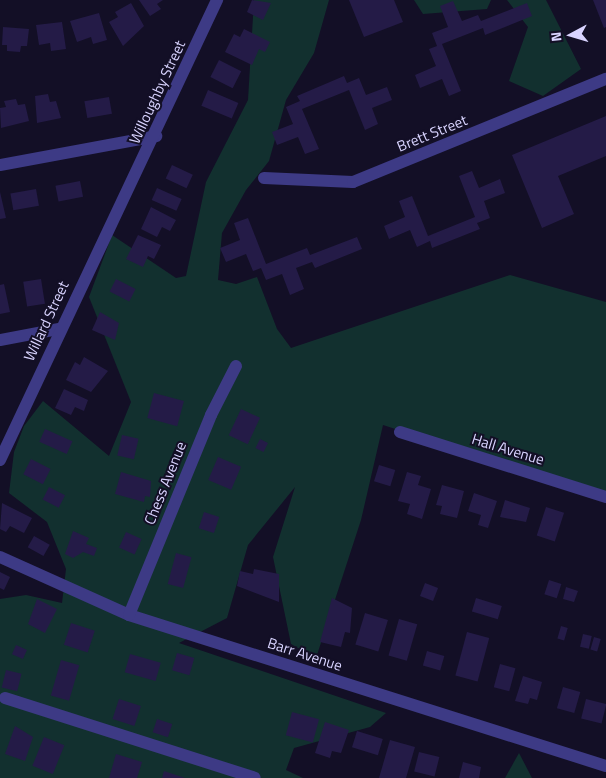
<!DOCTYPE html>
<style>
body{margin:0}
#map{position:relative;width:606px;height:778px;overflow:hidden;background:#130f26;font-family:"Titillium Web",sans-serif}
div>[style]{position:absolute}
.green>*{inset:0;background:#12302f}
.building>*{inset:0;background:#241b47;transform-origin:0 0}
.minor>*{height:12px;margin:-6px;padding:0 6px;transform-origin:6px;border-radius:6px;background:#3d3a85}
span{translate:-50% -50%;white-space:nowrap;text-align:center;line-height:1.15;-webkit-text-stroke:4px #130f26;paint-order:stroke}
.street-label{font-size:15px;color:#d9d4ff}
.north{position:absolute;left:546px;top:10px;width:50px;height:50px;-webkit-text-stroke:4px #130f26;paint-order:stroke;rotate:264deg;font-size:14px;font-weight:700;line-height:20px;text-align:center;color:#d9d4ff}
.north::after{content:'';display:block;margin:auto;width:18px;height:22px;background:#d9d4ff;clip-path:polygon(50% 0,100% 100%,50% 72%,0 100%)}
</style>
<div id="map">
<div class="green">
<i style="clip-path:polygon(254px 0,329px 0,314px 53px,286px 100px,269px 161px,246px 190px,222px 233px,218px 280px,236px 284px,257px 277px,277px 329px,291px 348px,510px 275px,606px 302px,606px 497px,383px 425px,361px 520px,316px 658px,291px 644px,273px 557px,295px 487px,248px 545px,227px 618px,179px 643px,386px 713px,370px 727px,294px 748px,286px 770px,303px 778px,0 778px,0 599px,26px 595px,62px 603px,66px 569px,47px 522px,9px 493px,14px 452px,24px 426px,43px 401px,109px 456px,131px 402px,89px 297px,112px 235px,176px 278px,186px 276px,206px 182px,248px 100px)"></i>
<i style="clip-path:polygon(414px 0,491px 0,487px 9px,423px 14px)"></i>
<i style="clip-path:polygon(507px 0,546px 0,581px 69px,543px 96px,509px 81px,528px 27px)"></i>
<i style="clip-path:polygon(519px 753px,532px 778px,505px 778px)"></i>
</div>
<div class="building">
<i style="clip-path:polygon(139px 0,163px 0,157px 4px,161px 9px,150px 16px)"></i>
<i style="clip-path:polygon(252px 0,271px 3px,263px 20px,247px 12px)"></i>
<i style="clip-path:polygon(349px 0,394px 0,403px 22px,364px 37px)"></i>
<i style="clip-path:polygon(593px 0,606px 0,606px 27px,604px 28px)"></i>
<i style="clip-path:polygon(453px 1px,462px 21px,478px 15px,481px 21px,527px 3px,532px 16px,485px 35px,483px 28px,442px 44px,461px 91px,449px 96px,442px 79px,420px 88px,415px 75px,436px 66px,429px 49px,437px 46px,432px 33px,448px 27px,440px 6px)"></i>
<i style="clip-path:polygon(131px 3px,144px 26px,123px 46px,109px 22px,118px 17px,115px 12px)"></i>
<i style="clip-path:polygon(99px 13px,107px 40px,93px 44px,91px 37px,77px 42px,70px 21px)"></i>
<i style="clip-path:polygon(62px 22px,66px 49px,51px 51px,50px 43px,39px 45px,36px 25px)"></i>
<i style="clip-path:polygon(3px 27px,29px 29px,27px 46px,21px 46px,20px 52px,7px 51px,7px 45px,2px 45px)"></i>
<i style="clip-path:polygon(244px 29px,270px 42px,265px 52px,259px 49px,252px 65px,225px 52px,234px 34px,240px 37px)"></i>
<i style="left:219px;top:60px;width:25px;height:19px;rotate:27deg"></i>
<i style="clip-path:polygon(344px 76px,347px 83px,359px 78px,366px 95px,387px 87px,392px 100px,372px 108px,378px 124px,365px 130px,349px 90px,302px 109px,319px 149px,305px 154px,298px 137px,277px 145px,272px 132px,293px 124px,286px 107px,300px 101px,297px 96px)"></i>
<i style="left:208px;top:90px;width:33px;height:17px;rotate:23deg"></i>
<i style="clip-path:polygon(48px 94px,50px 102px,56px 101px,61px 118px,37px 123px,35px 96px)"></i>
<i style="left:109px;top:97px;width:17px;height:25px;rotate:80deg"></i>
<i style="clip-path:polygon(16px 99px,18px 105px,25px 104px,29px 121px,1px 128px,0 108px,6px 107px,4px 101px)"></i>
<i style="clip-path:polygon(606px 116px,606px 156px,558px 176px,574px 214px,542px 228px,512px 155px)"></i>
<i style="left:172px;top:165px;width:23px;height:15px;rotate:25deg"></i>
<i style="clip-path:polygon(472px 171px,479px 188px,500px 179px,505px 193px,484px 201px,490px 218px,477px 223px,480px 229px,432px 248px,430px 241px,417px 247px,410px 230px,389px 239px,384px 226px,405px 217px,399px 201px,412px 196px,428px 236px,475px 217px,459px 176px)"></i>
<i style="left:80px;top:181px;width:16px;height:25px;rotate:79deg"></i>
<i style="left:157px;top:188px;width:27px;height:13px;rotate:24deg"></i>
<i style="left:36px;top:189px;width:17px;height:26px;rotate:80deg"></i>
<i style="clip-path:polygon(0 192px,6px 218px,0 219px)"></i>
<i style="clip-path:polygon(151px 207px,176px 220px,170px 231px,162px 227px,157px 237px,141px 229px)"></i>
<i style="clip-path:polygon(248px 218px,266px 264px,307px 248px,310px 255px,357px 237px,362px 249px,315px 268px,312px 262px,296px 268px,304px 289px,290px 295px,282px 274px,266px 280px,261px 268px,253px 271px,246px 254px,226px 262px,220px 248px,240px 240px,234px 223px)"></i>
<i style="clip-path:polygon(138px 235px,161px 245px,154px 259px,148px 256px,143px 267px,126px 259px)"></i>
<i style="left:41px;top:279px;width:25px;height:18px;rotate:81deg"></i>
<i style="left:116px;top:279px;width:22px;height:14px;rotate:27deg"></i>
<i style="clip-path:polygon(4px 284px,10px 312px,0 314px,0 285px)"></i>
<i style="clip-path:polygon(100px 312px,119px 323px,115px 340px,92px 330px)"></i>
<i style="clip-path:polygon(84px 357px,108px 371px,91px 392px,66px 380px,75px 362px,80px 365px)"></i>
<i style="clip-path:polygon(64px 389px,88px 400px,84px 411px,75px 407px,71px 415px,55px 408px)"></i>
<i style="left:154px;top:393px;width:31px;height:26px;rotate:15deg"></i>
<i style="left:241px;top:409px;width:21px;height:29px;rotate:25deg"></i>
<i style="left:45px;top:429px;width:30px;height:14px;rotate:24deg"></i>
<i style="left:122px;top:435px;width:17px;height:21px;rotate:13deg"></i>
<i style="left:260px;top:439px;width:9px;height:10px;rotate:27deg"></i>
<i style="left:218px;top:457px;width:25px;height:25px;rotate:23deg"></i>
<i style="left:31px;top:459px;width:22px;height:17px;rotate:27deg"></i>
<i style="left:379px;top:465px;width:17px;height:17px;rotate:17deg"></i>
<i style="clip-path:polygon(121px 472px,151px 481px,150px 497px,145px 496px,144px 502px,115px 494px)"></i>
<i style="clip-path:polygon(407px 472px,421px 476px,418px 485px,431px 489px,422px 519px,407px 514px,410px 504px,398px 501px)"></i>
<i style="clip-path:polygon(442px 485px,464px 491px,457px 518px,440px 514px,442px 506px,436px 505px)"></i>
<i style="left:49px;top:487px;width:18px;height:14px;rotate:27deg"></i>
<i style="clip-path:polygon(474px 493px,497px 501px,488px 528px,478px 525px,481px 515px,468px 511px)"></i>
<i style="clip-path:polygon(505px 500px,530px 508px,526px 522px,500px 517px)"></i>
<i style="clip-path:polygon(2px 503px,32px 518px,24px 533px,10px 526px,6px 532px,0 529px)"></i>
<i style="left:546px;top:507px;width:19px;height:30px;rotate:18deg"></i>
<i style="left:204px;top:512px;width:16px;height:17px;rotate:18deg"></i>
<i style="clip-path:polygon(73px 531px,89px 538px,86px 544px,97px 548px,94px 556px,83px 552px,73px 558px,65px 554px)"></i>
<i style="left:126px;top:532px;width:17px;height:17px;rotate:24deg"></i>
<i style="left:34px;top:536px;width:18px;height:13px;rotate:29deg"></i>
<i style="left:176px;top:553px;width:16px;height:32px;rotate:15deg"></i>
<i style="clip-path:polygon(254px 569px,279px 574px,279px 602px,237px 586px,240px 571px,253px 574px)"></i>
<i style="clip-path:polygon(0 572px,10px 577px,4px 590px,0 588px)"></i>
<i style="left:549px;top:580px;width:13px;height:15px;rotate:18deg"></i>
<i style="left:425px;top:583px;width:14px;height:14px;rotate:21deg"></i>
<i style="clip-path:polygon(566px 587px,578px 591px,574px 602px,563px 599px)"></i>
<i style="clip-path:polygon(332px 598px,352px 608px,350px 633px,345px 632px,341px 647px,320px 642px)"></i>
<i style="left:476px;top:598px;width:27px;height:14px;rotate:17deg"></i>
<i style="clip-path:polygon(37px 599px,57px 609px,45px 633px,28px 624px)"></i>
<i style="left:365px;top:613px;width:24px;height:33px;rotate:17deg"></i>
<i style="left:399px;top:619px;width:19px;height:38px;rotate:16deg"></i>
<i style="left:71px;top:623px;width:25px;height:23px;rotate:18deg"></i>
<i style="left:561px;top:626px;width:7px;height:13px;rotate:16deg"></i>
<i style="left:467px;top:632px;width:23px;height:45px;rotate:15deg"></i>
<i style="left:583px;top:634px;width:9px;height:13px;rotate:13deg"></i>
<i style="left:594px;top:637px;width:7px;height:13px;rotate:16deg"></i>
<i style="left:16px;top:645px;width:12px;height:10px;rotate:24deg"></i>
<i style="left:427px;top:651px;width:18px;height:15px;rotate:16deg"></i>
<i style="left:177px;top:653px;width:18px;height:18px;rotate:16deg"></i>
<i style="left:130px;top:654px;width:32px;height:19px;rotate:16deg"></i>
<i style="left:61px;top:660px;width:19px;height:37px;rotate:16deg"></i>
<i style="left:500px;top:664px;width:16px;height:24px;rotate:15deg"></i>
<i style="left:6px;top:670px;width:16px;height:18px;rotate:14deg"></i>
<i style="clip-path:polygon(523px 676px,542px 682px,537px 700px,530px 698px,528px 704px,515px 701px)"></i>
<i style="left:563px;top:687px;width:18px;height:22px;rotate:16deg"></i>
<i style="left:119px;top:699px;width:23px;height:21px;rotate:18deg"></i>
<i style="left:586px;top:699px;width:21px;height:20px;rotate:14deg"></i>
<i style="left:292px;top:712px;width:28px;height:24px;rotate:15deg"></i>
<i style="left:157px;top:719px;width:16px;height:14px;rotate:18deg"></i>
<i style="clip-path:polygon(325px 722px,349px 730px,341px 753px,332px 751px,330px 758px,315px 753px)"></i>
<i style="clip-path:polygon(15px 726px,33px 737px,25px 761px,5px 754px)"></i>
<i style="left:357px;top:731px;width:27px;height:17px;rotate:17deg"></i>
<i style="left:44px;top:737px;width:22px;height:31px;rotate:22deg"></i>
<i style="clip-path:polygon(390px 740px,415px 747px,406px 778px,379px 778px)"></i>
<i style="left:419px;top:752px;width:21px;height:20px;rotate:14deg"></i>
<i style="clip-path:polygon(116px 754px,142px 762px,137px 778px,109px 778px)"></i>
<i style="clip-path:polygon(463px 762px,481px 767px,479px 778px,459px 778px)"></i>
<i style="clip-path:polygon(164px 771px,185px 778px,162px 778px)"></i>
</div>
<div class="minor">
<i style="left:0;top:165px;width:159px;rotate:-10.5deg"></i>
<i style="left:264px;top:178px;width:89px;rotate:2.6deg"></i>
<i style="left:353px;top:182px;width:273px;rotate:-22.2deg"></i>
<i style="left:0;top:340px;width:60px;rotate:-10.6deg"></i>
<i style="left:400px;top:432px;width:216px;rotate:17.5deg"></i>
<i style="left:0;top:460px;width:509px;rotate:-64.74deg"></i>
<i style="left:0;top:557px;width:141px;rotate:24.2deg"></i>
<i style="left:129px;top:615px;width:500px;rotate:17.57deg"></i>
<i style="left:129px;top:615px;width:216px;rotate:-67.7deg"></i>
<i style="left:211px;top:415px;width:55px;rotate:-63deg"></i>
<i style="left:5px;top:698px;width:262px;rotate:17.7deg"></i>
</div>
<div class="street-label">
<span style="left:157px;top:92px;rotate:-65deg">Willoughby Street</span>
<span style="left:432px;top:133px;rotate:-22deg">Brett Street</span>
<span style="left:46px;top:321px;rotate:-65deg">Willard Street</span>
<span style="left:508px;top:449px;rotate:17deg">Hall Avenue</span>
<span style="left:165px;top:483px;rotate:-68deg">Chess Avenue</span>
<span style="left:305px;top:654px;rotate:18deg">Barr Avenue</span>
</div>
<div class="north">N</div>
</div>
